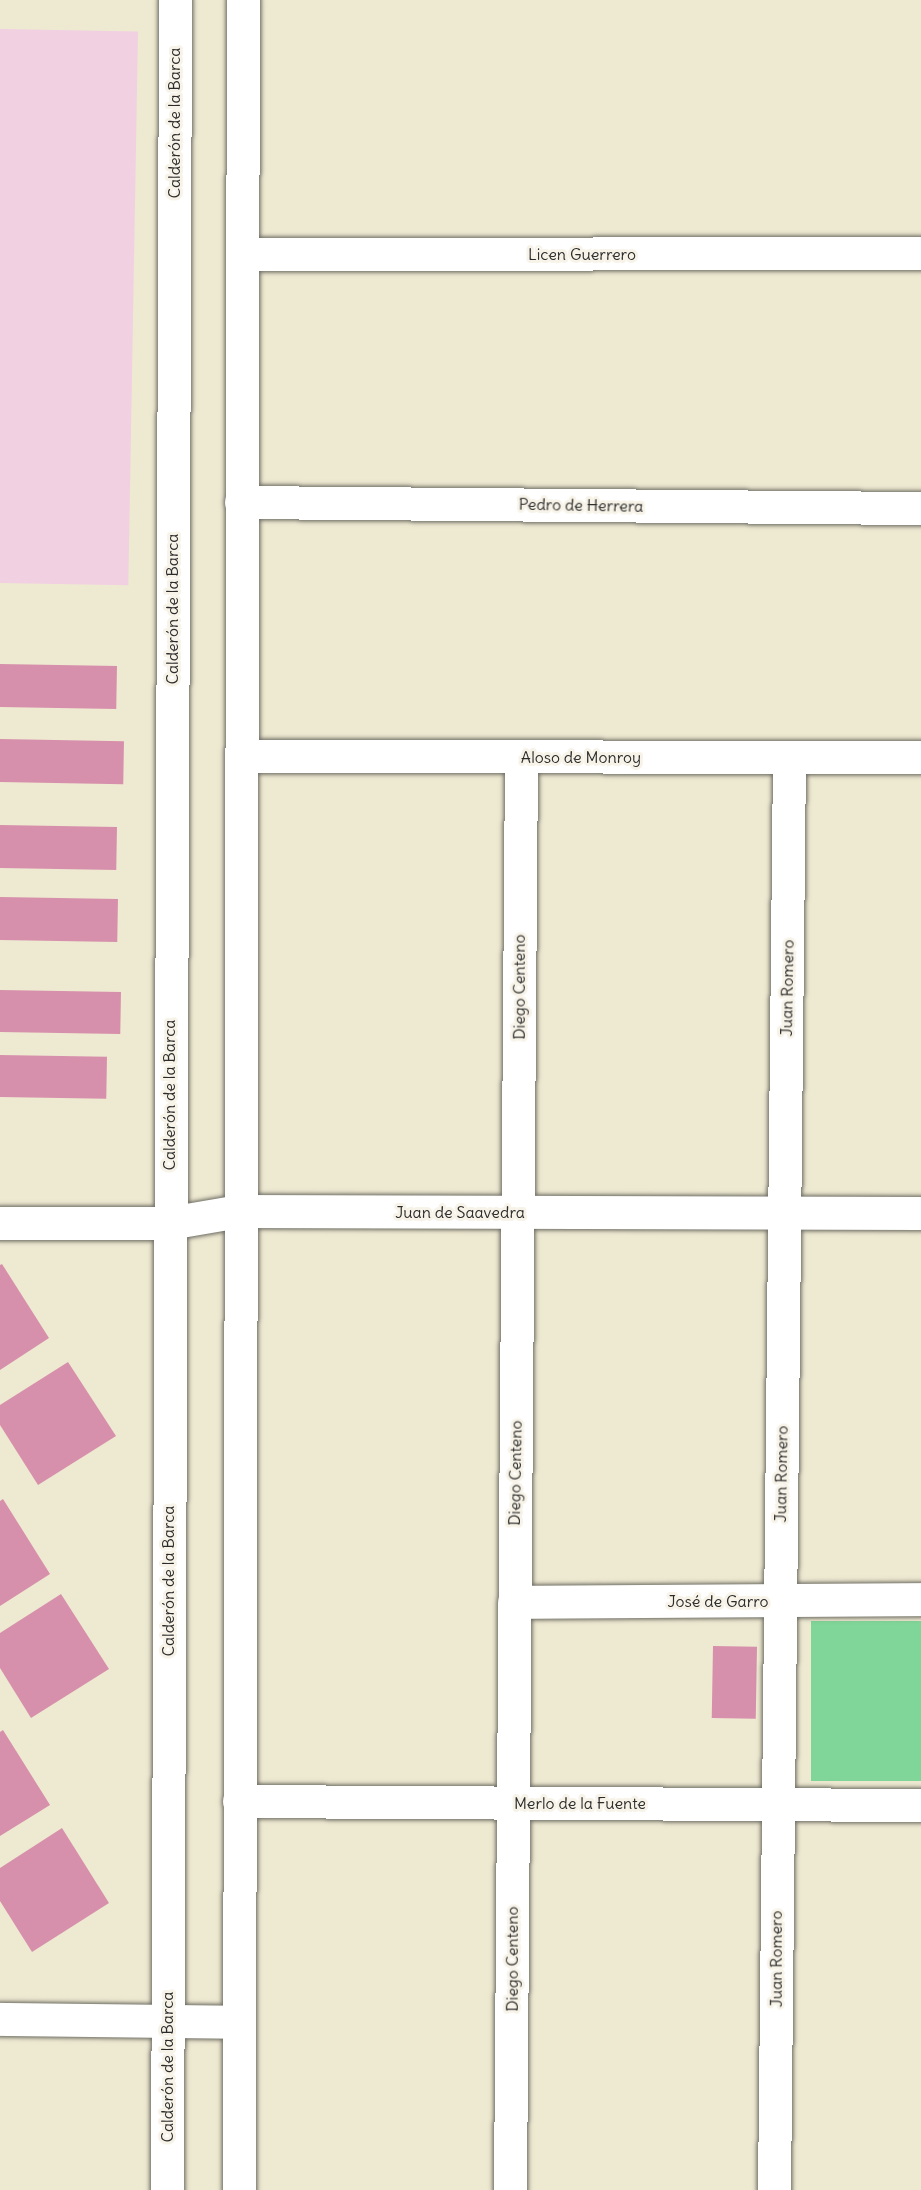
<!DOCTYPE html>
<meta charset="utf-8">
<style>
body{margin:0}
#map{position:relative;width:921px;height:2190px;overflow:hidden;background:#eee9d1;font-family:Delius,sans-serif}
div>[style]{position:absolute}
.built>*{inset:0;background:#f1d0e2;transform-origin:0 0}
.green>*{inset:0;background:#80d598;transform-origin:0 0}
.building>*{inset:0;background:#d790ab;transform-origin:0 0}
.roads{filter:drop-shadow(0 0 2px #6f6e65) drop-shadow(0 0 2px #6f6e65)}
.minor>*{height:33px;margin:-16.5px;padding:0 16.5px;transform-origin:16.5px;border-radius:16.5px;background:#fff}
.tertiary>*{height:33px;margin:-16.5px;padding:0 16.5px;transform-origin:16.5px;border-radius:16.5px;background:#fff}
span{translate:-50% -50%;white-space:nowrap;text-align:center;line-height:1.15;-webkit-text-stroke:6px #f7f3e8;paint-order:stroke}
.street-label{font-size:16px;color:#2b2b2b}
</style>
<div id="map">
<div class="built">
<i style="left:0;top:29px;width:138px;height:554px;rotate:1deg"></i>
</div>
<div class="green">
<i style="left:811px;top:1621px;width:110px;height:160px"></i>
</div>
<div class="building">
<i style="left:0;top:664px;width:117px;height:43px;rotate:1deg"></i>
<i style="left:0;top:739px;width:124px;height:43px;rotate:1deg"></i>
<i style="left:0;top:825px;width:117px;height:43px;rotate:1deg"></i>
<i style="left:0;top:897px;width:118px;height:43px;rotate:1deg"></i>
<i style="left:0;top:990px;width:121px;height:42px;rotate:1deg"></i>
<i style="left:0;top:1055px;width:107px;height:42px;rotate:1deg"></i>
<i style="clip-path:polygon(2px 1264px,49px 1338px,0 1370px,0 1265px)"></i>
<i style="clip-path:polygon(68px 1362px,116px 1436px,38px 1485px,0 1425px,0 1405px)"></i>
<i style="clip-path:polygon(3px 1499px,50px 1574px,0 1606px,0 1501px)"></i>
<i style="clip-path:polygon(61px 1594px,109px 1669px,31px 1718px,0 1668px,0 1633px)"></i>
<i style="left:713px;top:1646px;width:44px;height:72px;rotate:1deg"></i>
<i style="clip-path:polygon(3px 1730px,50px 1805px,0 1836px,0 1732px)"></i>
<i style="clip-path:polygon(62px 1828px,109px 1903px,32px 1952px,0 1901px,0 1868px)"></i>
</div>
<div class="roads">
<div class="minor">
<i style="left:242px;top:254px;width:679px;rotate:-0.08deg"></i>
<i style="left:241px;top:502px;width:680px;rotate:0.51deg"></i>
<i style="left:241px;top:756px;width:680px;rotate:0.08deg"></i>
<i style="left:0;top:1223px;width:169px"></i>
<i style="left:169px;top:1223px;width:71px;rotate:-9.7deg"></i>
<i style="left:239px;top:1211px;width:682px;rotate:0.17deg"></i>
<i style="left:514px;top:1602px;width:407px;rotate:-0.4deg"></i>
<i style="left:239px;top:1801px;width:682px;rotate:0.34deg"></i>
<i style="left:0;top:2019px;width:239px;rotate:0.7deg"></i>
<i style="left:510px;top:2190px;width:1433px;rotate:-89.56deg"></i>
<i style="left:774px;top:2190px;width:1433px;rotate:-89.4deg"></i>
</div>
<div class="tertiary">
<i style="left:167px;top:2190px;width:2190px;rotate:-89.79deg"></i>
<i style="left:239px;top:2190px;width:2190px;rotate:-89.9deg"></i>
</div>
</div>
<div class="street-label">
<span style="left:174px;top:123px;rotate:-90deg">Calderón de la Barca</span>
<span style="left:582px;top:254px">Licen Guerrero</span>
<span style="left:581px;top:505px;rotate:1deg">Pedro de Herrera</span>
<span style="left:172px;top:609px;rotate:-90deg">Calderón de la Barca</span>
<span style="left:581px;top:757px">Aloso de Monroy</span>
<span style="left:519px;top:987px;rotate:-90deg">Diego Centeno</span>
<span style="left:787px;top:988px;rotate:-89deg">Juan Romero</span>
<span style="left:169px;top:1095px;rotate:-90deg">Calderón de la Barca</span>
<span style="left:460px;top:1212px">Juan de Saavedra</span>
<span style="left:515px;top:1473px;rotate:-89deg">Diego Centeno</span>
<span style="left:781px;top:1474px;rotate:-89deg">Juan Romero</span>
<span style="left:168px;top:1581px;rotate:-90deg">Calderón de la Barca</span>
<span style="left:718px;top:1601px">José de Garro</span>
<span style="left:580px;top:1803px">Merlo de la Fuente</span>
<span style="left:512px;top:1959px;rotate:-90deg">Diego Centeno</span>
<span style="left:776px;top:1959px;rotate:-90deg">Juan Romero</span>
<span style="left:167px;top:2067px;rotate:-90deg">Calderón de la Barca</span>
</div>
</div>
